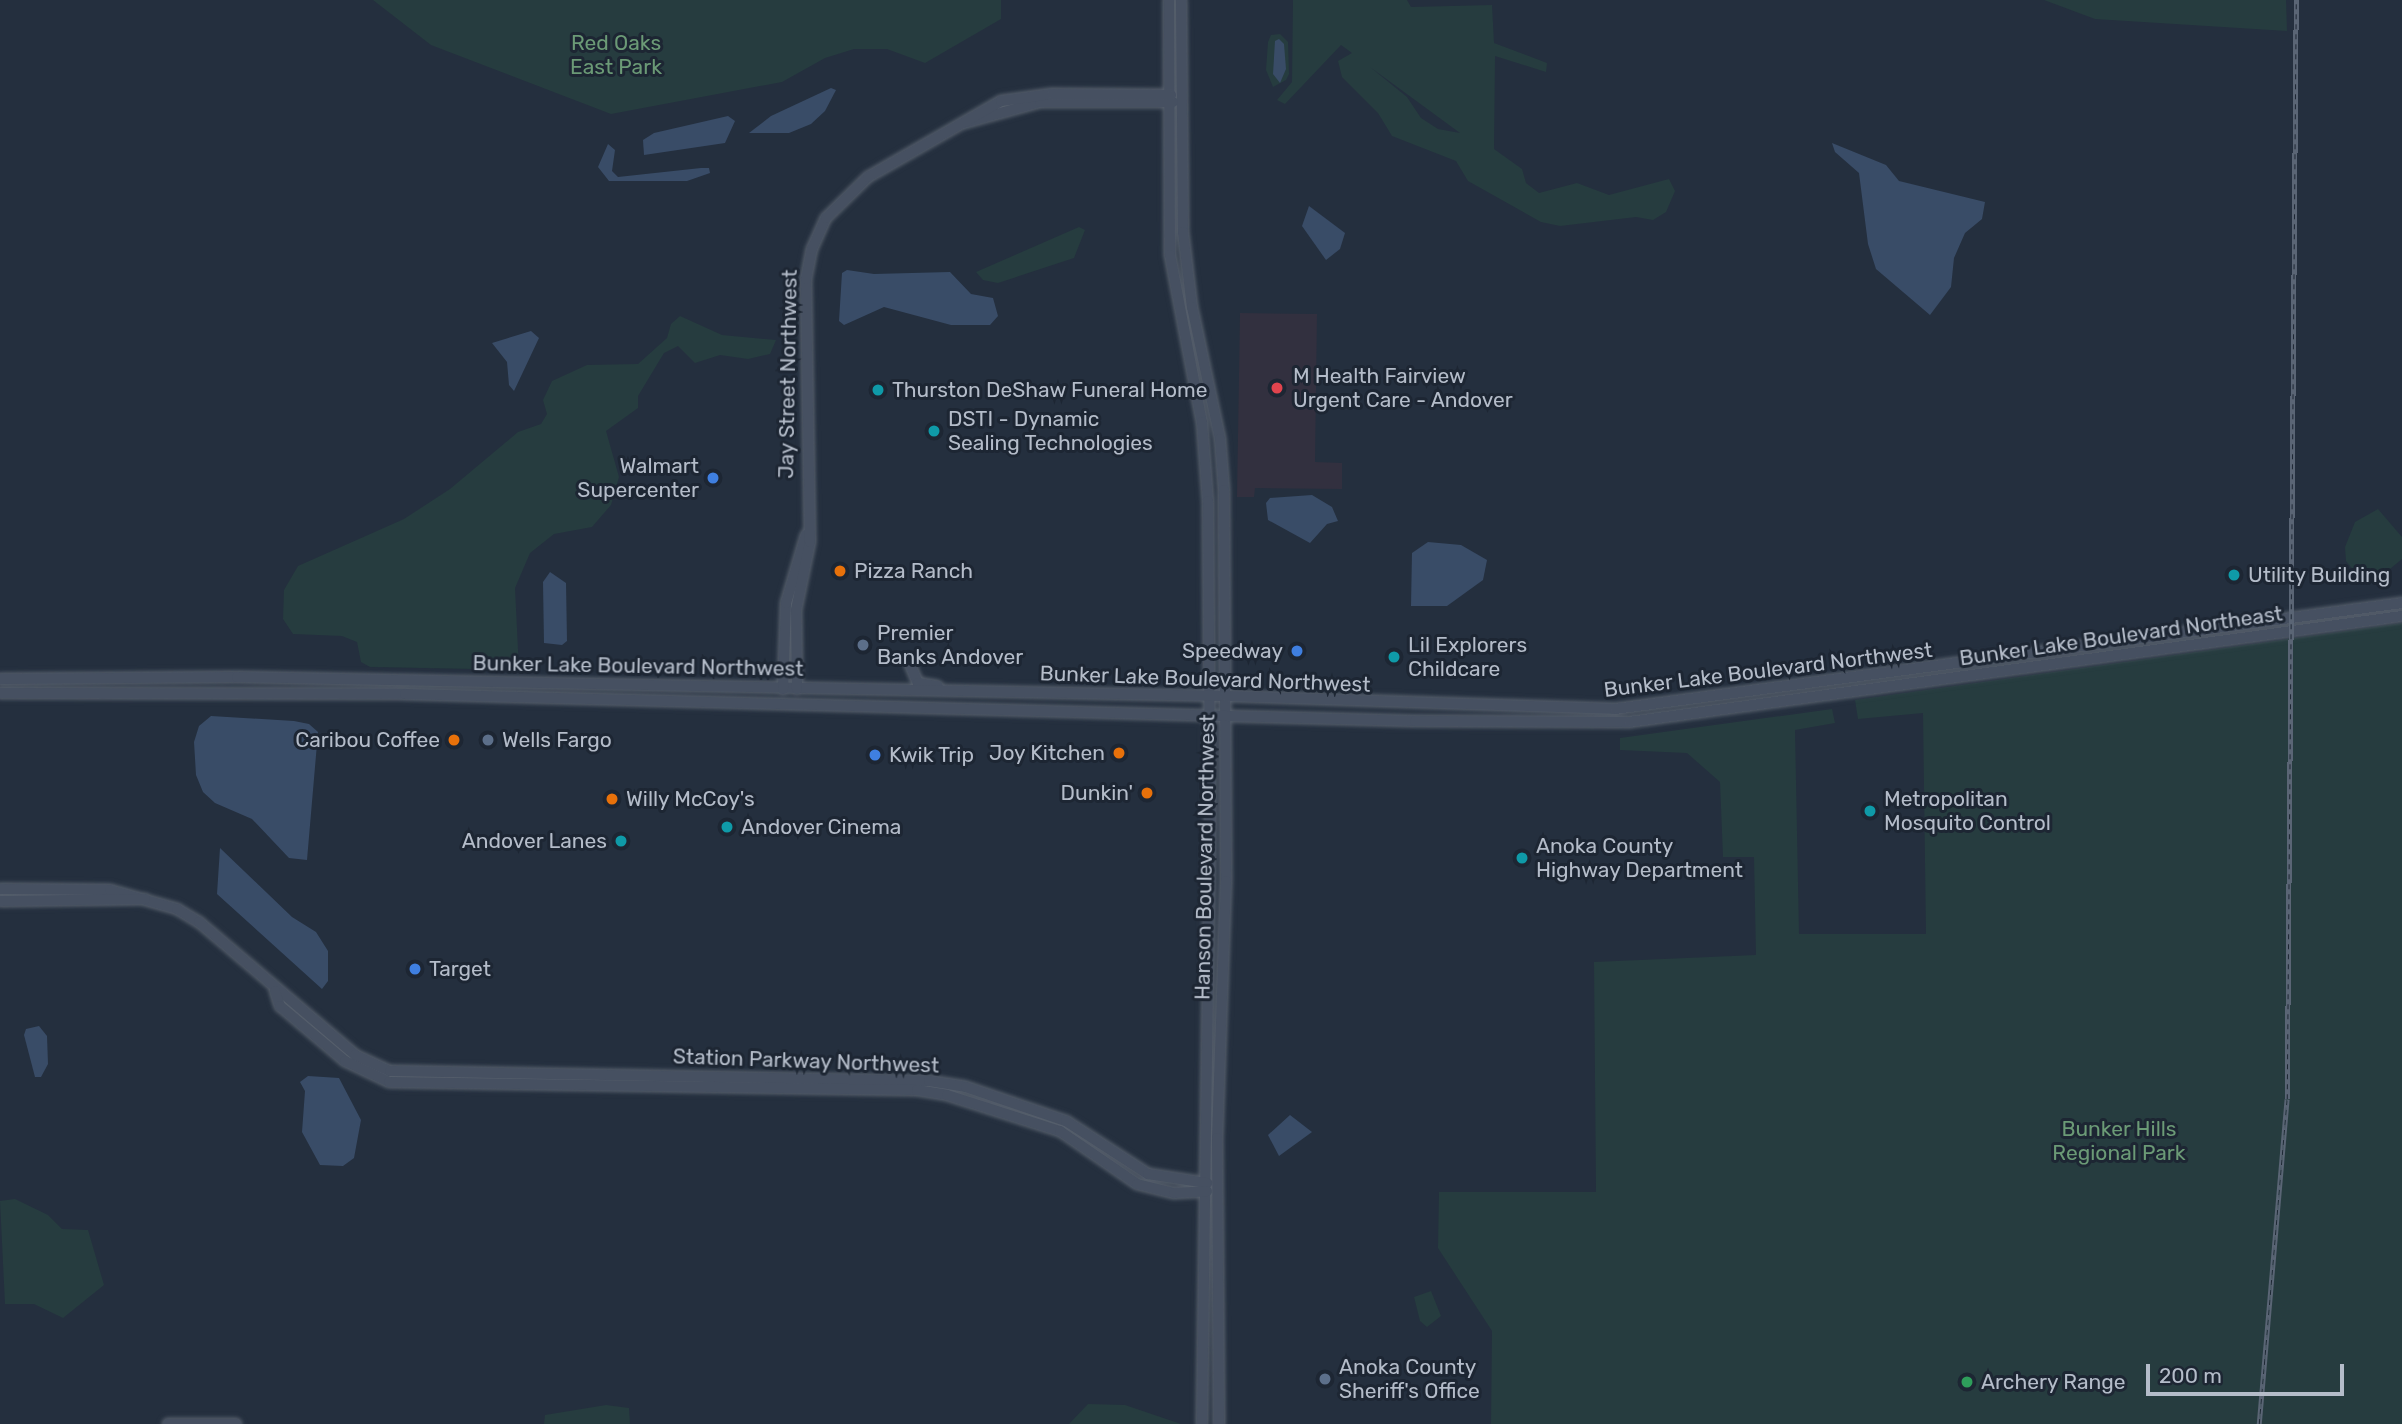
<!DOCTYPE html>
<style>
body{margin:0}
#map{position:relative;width:2402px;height:1424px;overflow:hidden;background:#242f3e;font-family:Rubik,sans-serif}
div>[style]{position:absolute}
.medical>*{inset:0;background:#32303f}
.green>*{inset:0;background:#263c3f}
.water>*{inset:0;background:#394c67}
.roads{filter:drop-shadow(0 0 2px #565f6c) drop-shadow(0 0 2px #565f6c)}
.secondary>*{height:10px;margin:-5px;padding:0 5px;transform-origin:5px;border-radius:5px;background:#465061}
.rail>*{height:4.5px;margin-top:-2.25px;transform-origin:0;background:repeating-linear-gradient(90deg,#1d2633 0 5px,#5a6575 0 10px);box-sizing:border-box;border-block:2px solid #5a6575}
.dots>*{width:19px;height:19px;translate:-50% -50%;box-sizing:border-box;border:4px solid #1d2633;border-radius:50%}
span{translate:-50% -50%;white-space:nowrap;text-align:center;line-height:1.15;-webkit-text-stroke:6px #1d2633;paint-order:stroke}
.park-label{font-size:21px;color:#6b9a76}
.street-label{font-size:21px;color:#b4bcc9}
.poi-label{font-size:21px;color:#b4bcc9}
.left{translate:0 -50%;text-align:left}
.right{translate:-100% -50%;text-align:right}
.scale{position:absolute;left:2146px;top:1364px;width:198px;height:32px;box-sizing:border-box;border:4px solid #b4bcc9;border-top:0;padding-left:9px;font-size:21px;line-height:24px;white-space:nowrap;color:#b4bcc9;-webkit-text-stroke:5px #1d2633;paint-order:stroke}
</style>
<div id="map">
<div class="medical">
<i style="clip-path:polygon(1240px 313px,1317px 314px,1315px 462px,1342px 463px,1342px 489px,1255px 488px,1254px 497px,1237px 497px)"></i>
</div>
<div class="green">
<i style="clip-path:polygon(373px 0,1001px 0,1001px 19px,925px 63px,887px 49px,854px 49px,825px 58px,782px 82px,611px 114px,431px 45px)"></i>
<i style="clip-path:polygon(evenodd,1293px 0,1407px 0,1411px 7px,1492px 5px,1494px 43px,1547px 63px,1546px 72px,1495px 56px,1494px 149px,1522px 169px,1526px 183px,1539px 193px,1577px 183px,1609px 195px,1669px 179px,1675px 191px,1666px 212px,1653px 220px,1636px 217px,1560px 226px,1541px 222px,1468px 181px,1456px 161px,1392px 136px,1378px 113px,1342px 77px,1338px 61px,1352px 53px,1341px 45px,1285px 104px,1277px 100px,1292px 82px,1293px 0,1370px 67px,1460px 133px,1438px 129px,1421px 118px,1407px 97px,1370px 67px)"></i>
<i style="clip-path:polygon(2044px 0,2286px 0,2287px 31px,2095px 19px)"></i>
<i style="clip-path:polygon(1280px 34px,1288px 42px,1289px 74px,1286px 80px,1273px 87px,1266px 70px,1268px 42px,1271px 35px)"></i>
<i style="clip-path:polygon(1079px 227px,1085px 230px,1074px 258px,998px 283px,983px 280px,976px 272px)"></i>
<i style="clip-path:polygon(680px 316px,722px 335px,776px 340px,770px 354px,748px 359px,720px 355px,695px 363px,678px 346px,664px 353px,638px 396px,638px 408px,606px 431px,619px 477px,611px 505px,592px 527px,554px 534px,530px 553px,515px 588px,519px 670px,370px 667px,361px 662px,357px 642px,342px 636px,293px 634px,283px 619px,284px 590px,298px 566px,404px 519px,450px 489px,518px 432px,541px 424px,547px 414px,543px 400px,552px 381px,587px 365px,638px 364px,667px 338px,671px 324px)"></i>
<i style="clip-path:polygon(2378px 509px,2402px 537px,2402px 559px,2373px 583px,2355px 572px,2346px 561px,2345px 547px,2355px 522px)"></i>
<i style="clip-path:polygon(2402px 623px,2402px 1424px,1491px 1424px,1492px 1331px,1438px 1248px,1439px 1192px,1596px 1192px,1594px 962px,1756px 955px,1754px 857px,1723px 857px,1720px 782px,1687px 753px,1620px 750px,1620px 738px,1832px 709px,1835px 723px,1795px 730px,1799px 934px,1926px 934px,1923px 713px,1858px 719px,1855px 700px)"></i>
<i style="clip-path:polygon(15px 1199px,48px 1215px,62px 1229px,88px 1230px,104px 1285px,63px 1318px,34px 1304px,5px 1304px,0 1201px)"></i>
<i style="clip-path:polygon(1431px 1291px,1441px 1316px,1427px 1327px,1420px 1321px,1414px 1297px)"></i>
<i style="clip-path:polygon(1088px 1404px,1125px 1405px,1181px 1424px,1069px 1424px)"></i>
<i style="clip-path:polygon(606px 1405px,629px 1408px,630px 1424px,544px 1424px,545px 1415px)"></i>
</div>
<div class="water">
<i style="clip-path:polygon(1279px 39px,1284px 44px,1286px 69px,1280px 83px,1273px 74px,1275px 41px)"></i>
<i style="clip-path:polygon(831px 88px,836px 90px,825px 111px,811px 124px,789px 133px,749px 133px,771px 116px)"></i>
<i style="clip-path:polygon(728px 116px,735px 121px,725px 143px,644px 155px,643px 140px,654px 133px)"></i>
<i style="clip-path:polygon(1832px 143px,1886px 165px,1899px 181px,1985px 202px,1982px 219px,1965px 233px,1954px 258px,1951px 287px,1930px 315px,1876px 269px,1868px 244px,1859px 173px,1835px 152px)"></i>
<i style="clip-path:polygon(608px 144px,615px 150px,612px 171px,618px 177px,701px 168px,709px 168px,710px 173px,687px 181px,609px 181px,598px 167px)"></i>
<i style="clip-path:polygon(1309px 206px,1345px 233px,1340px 249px,1326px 260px,1302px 226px)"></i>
<i style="clip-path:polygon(847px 270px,874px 274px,950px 272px,971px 294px,993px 298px,998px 316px,990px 325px,951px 325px,884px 307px,844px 325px,839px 321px,842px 273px)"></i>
<i style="clip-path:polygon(531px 331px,539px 338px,514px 391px,509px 385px,507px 362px,492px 343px)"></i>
<i style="clip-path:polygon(1312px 495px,1332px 507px,1338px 521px,1327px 524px,1310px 543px,1268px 520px,1266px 503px,1270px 498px)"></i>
<i style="clip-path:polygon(1428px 542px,1461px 545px,1487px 560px,1483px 580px,1447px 606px,1411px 606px,1412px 553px)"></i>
<i style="clip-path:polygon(550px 572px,566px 583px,567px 641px,562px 645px,544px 643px,543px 582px)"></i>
<i style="clip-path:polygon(211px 716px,294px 721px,309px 724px,318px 732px,307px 860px,289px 858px,252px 819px,215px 803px,203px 792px,196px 775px,194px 742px,199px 726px)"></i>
<i style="clip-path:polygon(220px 848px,292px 917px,316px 932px,328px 951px,328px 981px,322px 989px,217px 894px)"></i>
<i style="clip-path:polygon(39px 1026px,47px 1036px,48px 1064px,41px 1077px,35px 1077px,24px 1035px,26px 1029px)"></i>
<i style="clip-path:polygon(308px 1076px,339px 1078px,361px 1120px,354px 1158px,343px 1166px,320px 1165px,302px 1132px,305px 1091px,300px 1082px)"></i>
<i style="clip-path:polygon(1290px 1115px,1312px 1132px,1279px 1156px,1268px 1135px)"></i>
</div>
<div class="roads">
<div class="secondary">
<i style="left:1169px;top:0;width:255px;rotate:89.8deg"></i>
<i style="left:1170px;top:255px;width:170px;rotate:79.2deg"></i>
<i style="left:1202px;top:422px;width:79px;rotate:85.7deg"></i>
<i style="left:1208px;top:501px;width:326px;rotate:89.6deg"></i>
<i style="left:1210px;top:827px;width:597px;rotate:90.77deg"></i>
<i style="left:1181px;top:0;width:232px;rotate:89.5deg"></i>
<i style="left:1183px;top:232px;width:76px;rotate:83.2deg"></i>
<i style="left:1192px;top:307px;width:135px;rotate:78deg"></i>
<i style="left:1220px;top:439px;width:51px;rotate:85.5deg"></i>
<i style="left:1224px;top:490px;width:391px;rotate:89.7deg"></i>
<i style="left:1226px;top:881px;width:257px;rotate:92deg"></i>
<i style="left:1217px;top:1138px;width:286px;rotate:89.6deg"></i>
<i style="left:964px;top:123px;width:79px;rotate:-15.4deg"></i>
<i style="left:1040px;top:102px;width:133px"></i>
<i style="left:909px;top:662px;width:23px;rotate:67deg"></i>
<i style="left:918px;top:683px;width:20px;rotate:9deg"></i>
<i style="left:0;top:679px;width:237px;rotate:-0.5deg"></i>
<i style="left:237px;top:677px;width:989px;rotate:1.1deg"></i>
<i style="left:1226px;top:696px;width:389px;rotate:1.9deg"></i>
<i style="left:1615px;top:709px;width:794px;rotate:-7.67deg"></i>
<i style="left:783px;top:689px;width:86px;rotate:-88deg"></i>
<i style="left:786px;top:603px;width:71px;rotate:-73.6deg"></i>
<i style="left:797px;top:689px;width:79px;rotate:-90.7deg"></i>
<i style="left:796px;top:610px;width:69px;rotate:-78.4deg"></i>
<i style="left:810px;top:542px;width:263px;rotate:-90.9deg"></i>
<i style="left:806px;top:279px;width:31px;rotate:-79deg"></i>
<i style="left:812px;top:249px;width:34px;rotate:-66deg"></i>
<i style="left:826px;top:218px;width:59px;rotate:-44.3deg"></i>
<i style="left:868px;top:177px;width:153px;rotate:-29.7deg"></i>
<i style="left:1001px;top:101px;width:51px;rotate:-7.8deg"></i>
<i style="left:1052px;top:94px;width:119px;rotate:0.5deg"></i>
<i style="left:0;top:693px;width:405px;rotate:0.1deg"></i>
<i style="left:405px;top:694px;width:1010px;rotate:1.53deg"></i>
<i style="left:1415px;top:721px;width:214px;rotate:0.3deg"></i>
<i style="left:1629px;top:722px;width:780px;rotate:-7.81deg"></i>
<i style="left:0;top:889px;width:110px;rotate:0.5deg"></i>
<i style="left:110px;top:890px;width:70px;rotate:15.8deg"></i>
<i style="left:177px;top:909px;width:26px;rotate:31deg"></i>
<i style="left:199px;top:922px;width:205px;rotate:40.4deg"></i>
<i style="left:355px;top:1055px;width:38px;rotate:25deg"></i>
<i style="left:390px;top:1071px;width:539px;rotate:1.06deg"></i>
<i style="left:929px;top:1081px;width:37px;rotate:9deg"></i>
<i style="left:966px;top:1087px;width:106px;rotate:18.8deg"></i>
<i style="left:1066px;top:1121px;width:98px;rotate:32.9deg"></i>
<i style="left:1148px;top:1174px;width:60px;rotate:8.7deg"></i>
<i style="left:0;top:901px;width:145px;rotate:-0.8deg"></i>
<i style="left:275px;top:991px;width:16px;rotate:72deg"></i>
<i style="left:280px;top:1006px;width:85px;rotate:40.2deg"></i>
<i style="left:345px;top:1061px;width:49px;rotate:25.5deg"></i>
<i style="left:389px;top:1082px;width:528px;rotate:0.87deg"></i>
<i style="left:917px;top:1090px;width:30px;rotate:9deg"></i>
<i style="left:947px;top:1095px;width:119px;rotate:17.7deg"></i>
<i style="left:1060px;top:1131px;width:93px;rotate:34.5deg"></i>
<i style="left:1137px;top:1184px;width:38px;rotate:14deg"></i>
<i style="left:1174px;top:1193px;width:33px;rotate:-3deg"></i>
<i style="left:168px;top:1424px;width:68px"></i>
</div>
</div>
<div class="rail">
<i style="left:2259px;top:1424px;width:326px;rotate:-85.1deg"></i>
<i style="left:2287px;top:1099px;width:1099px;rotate:-89.53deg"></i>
</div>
<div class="dots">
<i style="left:1277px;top:388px;background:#e0444e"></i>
<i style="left:878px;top:390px;background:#0f9aa8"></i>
<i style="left:934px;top:431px;background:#0f9aa8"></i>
<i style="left:713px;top:478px;background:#3f7fe0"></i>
<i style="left:840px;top:571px;background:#e8710a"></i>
<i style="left:2234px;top:575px;background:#0f9aa8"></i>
<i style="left:863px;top:645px;background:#5c6f8a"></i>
<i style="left:1297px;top:651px;background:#3f7fe0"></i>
<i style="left:1394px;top:657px;background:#0f9aa8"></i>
<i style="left:454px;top:740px;background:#e8710a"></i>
<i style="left:488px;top:740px;background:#5c6f8a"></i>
<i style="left:1119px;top:753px;background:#e8710a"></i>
<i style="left:875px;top:755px;background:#3f7fe0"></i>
<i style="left:1147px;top:793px;background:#e8710a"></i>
<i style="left:612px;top:799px;background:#e8710a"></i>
<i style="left:1870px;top:811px;background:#0f9aa8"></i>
<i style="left:727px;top:827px;background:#0f9aa8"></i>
<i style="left:621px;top:841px;background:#0f9aa8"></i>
<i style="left:1522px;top:858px;background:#0f9aa8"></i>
<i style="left:415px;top:969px;background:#3f7fe0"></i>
<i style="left:1325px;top:1379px;background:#5c6f8a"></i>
<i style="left:1967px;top:1382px;background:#2e9e5b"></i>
</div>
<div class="park-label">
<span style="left:616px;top:55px">Red Oaks<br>East Park</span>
<span style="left:2119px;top:1141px">Bunker Hills<br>Regional Park</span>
</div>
<div class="street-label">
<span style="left:788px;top:374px;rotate:-89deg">Jay Street Northwest</span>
<span style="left:2121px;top:636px;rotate:-8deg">Bunker Lake Boulevard Northeast</span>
<span style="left:638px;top:666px;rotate:1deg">Bunker Lake Boulevard Northwest</span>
<span style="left:1768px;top:670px;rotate:-7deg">Bunker Lake Boulevard Northwest</span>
<span style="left:1205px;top:679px;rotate:2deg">Bunker Lake Boulevard Northwest</span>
<span style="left:1205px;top:857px;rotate:-89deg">Hanson Boulevard Northwest</span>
<span style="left:806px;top:1061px;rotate:2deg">Station Parkway Northwest</span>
</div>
<div class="poi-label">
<span class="left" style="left:1293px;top:388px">M Health Fairview<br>Urgent Care - Andover</span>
<span class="left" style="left:892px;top:390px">Thurston DeShaw Funeral Home</span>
<span class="left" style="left:948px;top:431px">DSTI - Dynamic<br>Sealing Technologies</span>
<span class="right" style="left:699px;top:478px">Walmart<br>Supercenter</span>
<span class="left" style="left:854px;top:571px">Pizza Ranch</span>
<span class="left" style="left:2248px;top:575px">Utility Building</span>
<span class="left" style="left:877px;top:645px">Premier<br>Banks Andover</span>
<span class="left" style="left:1408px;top:657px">Lil Explorers<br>Childcare</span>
<span class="right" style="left:1283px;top:651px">Speedway</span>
<span class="right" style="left:440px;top:740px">Caribou Coffee</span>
<span class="left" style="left:502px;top:740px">Wells Fargo</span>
<span class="right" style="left:1105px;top:753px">Joy Kitchen</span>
<span class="left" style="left:889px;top:755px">Kwik Trip</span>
<span class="right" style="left:1133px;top:793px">Dunkin'</span>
<span class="left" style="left:626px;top:799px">Willy McCoy's</span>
<span class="left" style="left:1884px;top:811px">Metropolitan<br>Mosquito Control</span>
<span class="left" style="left:741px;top:827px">Andover Cinema</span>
<span class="right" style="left:607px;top:841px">Andover Lanes</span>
<span class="left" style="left:1536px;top:858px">Anoka County<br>Highway Department</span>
<span class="left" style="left:429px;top:969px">Target</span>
<span class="left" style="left:1339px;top:1379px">Anoka County<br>Sheriff's Office</span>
<span class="left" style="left:1981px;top:1382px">Archery Range</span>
</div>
<div class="scale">200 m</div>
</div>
